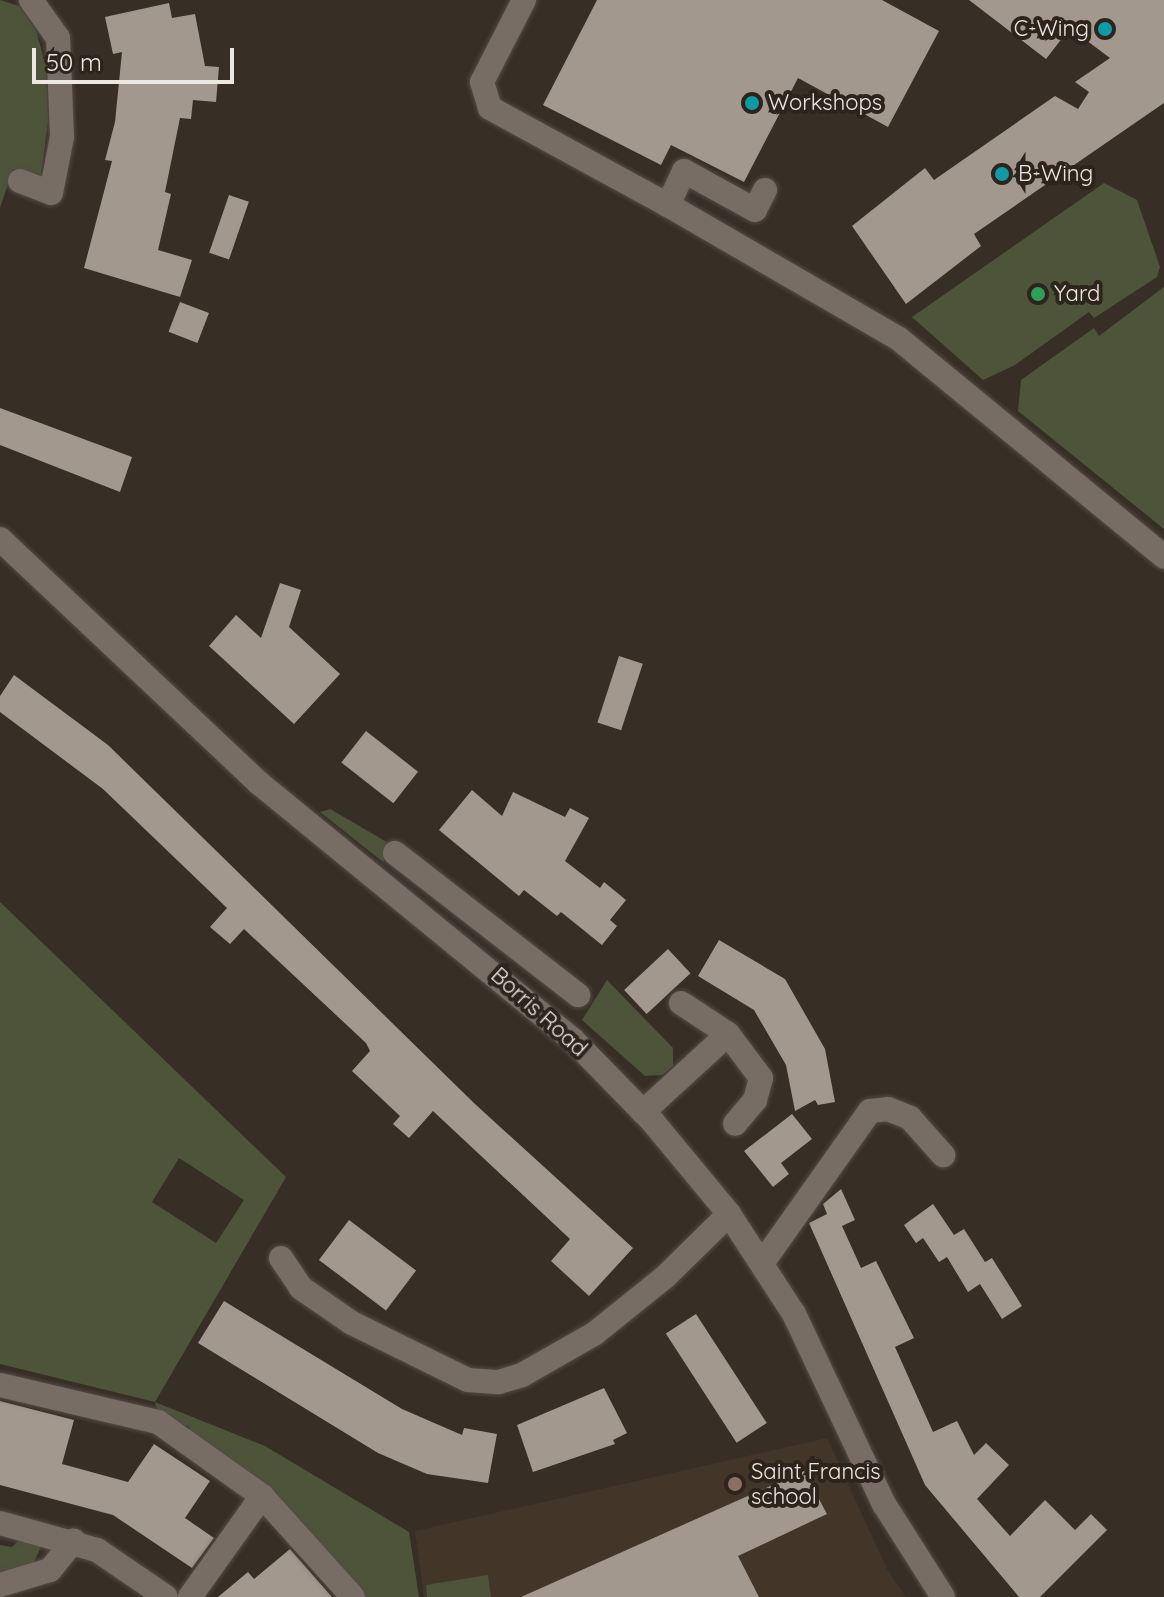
<!DOCTYPE html>
<style>
body{margin:0}
#map{position:relative;width:1164px;height:1597px;overflow:hidden;background:#372e26;font-family:Quicksand,sans-serif}
div>[style]{position:absolute}
.built>*{inset:0;background:#433528}
.green>*{inset:0;background:#4e543a}
.building>*{inset:0;background:#a3988e;transform-origin:0 0}
.roads{filter:drop-shadow(0 0 2px #544c45) drop-shadow(0 0 2px #544c45)}
.minor>*{height:24px;margin:-12px;padding:0 12px;transform-origin:12px;border-radius:12px;background:#776d64}
.dots>*{width:22px;height:22px;translate:-50% -50%;box-sizing:border-box;border:4px solid #2d241c;border-radius:50%}
span{translate:-50% -50%;white-space:nowrap;text-align:center;line-height:1.15;-webkit-text-stroke:8px #2d241c;paint-order:stroke}
.poi-label{font-size:22px;color:#ede7e2}
.right{translate:-100% -50%;text-align:right}
.left{translate:0 -50%;text-align:left}
.street-label{font-size:22px;color:#ede7e2}
.scale{position:absolute;left:32px;top:48px;width:202px;height:36px;box-sizing:border-box;border:4px solid #ede7e2;border-top:0;padding-left:10px;font-size:24px;line-height:28px;white-space:nowrap;color:#ede7e2;-webkit-text-stroke:6px #2d241c;paint-order:stroke}
</style>
<div id="map">
<div class="built">
<i style="clip-path:polygon(827px 1438px,888px 1571px,906px 1597px,424px 1597px,415px 1531px)"></i>
</div>
<div class="green">
<i style="clip-path:polygon(0 0,19px 6px,36px 30px,46px 67px,48px 121px,41px 174px,13px 169px,0 208px)"></i>
<i style="clip-path:polygon(1104px 183px,1137px 200px,1160px 267px,1157px 277px,1094px 318px,1089px 312px,1015px 365px,983px 380px,912px 317px)"></i>
<i style="clip-path:polygon(1164px 287px,1164px 529px,1018px 411px,1021px 380px,1094px 328px,1099px 336px)"></i>
<i style="clip-path:polygon(330px 809px,392px 845px,383px 862px,320px 812px)"></i>
<i style="clip-path:polygon(evenodd,0 902px,286px 1177px,155px 1402px,265px 1446px,409px 1532px,419px 1597px,362px 1597px,195px 1440px,189px 1427px,158px 1414px,155px 1402px,0 1364px,0 902px,179px 1158px,244px 1200px,216px 1243px,152px 1202px,179px 1158px)"></i>
<i style="clip-path:polygon(607px 980px,673px 1048px,673px 1066px,662px 1075px,645px 1076px,582px 1020px)"></i>
<i style="clip-path:polygon(20px 1539px,41px 1547px,33px 1564px,0 1574px,0 1545px,12px 1547px)"></i>
<i style="clip-path:polygon(488px 1575px,491px 1597px,427px 1597px,426px 1585px)"></i>
</div>
<div class="building">
<i style="clip-path:polygon(597px 0,882px 0,939px 31px,888px 127px,798px 78px,744px 182px,671px 145px,661px 165px,543px 105px)"></i>
<i style="clip-path:polygon(969px 0,1164px 0,1164px 103px,974px 234px,981px 246px,906px 304px,852px 226px,925px 168px,934px 180px,1055px 96px,1078px 109px,1089px 92px,1075px 82px,1110px 58px,1070px 28px,1046px 59px)"></i>
<i style="clip-path:polygon(169px 3px,172px 18px,195px 14px,205px 66px,219px 67px,216px 102px,193px 100px,191px 119px,180px 118px,165px 192px,171px 194px,158px 250px,192px 260px,180px 297px,84px 268px,112px 161px,105px 160px,115px 122px,122px 52px,113px 54px,105px 17px)"></i>
<i style="left:229px;top:195px;width:21px;height:61px;rotate:19deg"></i>
<i style="left:180px;top:302px;width:31px;height:32px;rotate:21deg"></i>
<i style="clip-path:polygon(0 408px,132px 457px,120px 492px,0 445px)"></i>
<i style="clip-path:polygon(280px 583px,301px 590px,289px 627px,340px 674px,294px 724px,209px 646px,236px 615px,261px 638px)"></i>
<i style="left:619px;top:656px;width:25px;height:70px;rotate:18deg"></i>
<i style="clip-path:polygon(14px 675px,108px 745px,475px 1104px,633px 1248px,589px 1296px,551px 1261px,570px 1239px,433px 1111px,409px 1138px,393px 1124px,400px 1116px,352px 1071px,370px 1051px,366px 1043px,244px 929px,230px 944px,210px 927px,227px 908px,103px 789px,0 712px,0 696px)"></i>
<i style="left:366px;top:731px;width:66px;height:40px;rotate:38deg"></i>
<i style="clip-path:polygon(472px 790px,502px 816px,513px 792px,565px 817px,570px 808px,589px 818px,565px 861px,600px 888px,604px 882px,626px 900px,610px 920px,617px 926px,602px 945px,561px 912px,557px 916px,524px 890px,519px 896px,439px 830px)"></i>
<i style="clip-path:polygon(719px 940px,785px 979px,825px 1049px,835px 1102px,818px 1105px,815px 1100px,795px 1111px,786px 1065px,754px 1010px,698px 976px)"></i>
<i style="left:668px;top:949px;width:33px;height:60px;rotate:47deg"></i>
<i style="clip-path:polygon(792px 1114px,812px 1139px,781px 1163px,789px 1174px,773px 1187px,744px 1151px)"></i>
<i style="clip-path:polygon(841px 1189px,855px 1220px,842px 1226px,861px 1268px,876px 1261px,914px 1338px,895px 1347px,933px 1432px,957px 1421px,974px 1455px,986px 1443px,1009px 1465px,977px 1499px,1010px 1536px,1045px 1500px,1075px 1530px,1091px 1514px,1107px 1530px,1040px 1597px,1019px 1597px,925px 1485px,809px 1223px,827px 1214px,823px 1204px)"></i>
<i style="clip-path:polygon(933px 1204px,954px 1235px,964px 1229px,985px 1262px,992px 1258px,1022px 1306px,1002px 1319px,980px 1284px,968px 1292px,947px 1257px,939px 1262px,923px 1238px,916px 1243px,904px 1225px)"></i>
<i style="left:349px;top:1220px;width:84px;height:50px;rotate:37deg"></i>
<i style="clip-path:polygon(224px 1301px,402px 1409px,462px 1435px,464px 1428px,497px 1434px,488px 1483px,427px 1474px,378px 1453px,198px 1343px)"></i>
<i style="left:696px;top:1314px;width:130px;height:36px;rotate:57deg"></i>
<i style="clip-path:polygon(604px 1388px,627px 1433px,613px 1440px,615px 1444px,533px 1472px,517px 1425px)"></i>
<i style="clip-path:polygon(0 1401px,74px 1420px,62px 1464px,128px 1482px,154px 1444px,210px 1481px,185px 1518px,214px 1538px,192px 1568px,113px 1515px,0 1485px)"></i>
<i style="clip-path:polygon(804px 1471px,827px 1514px,738px 1556px,759px 1597px,521px 1597px)"></i>
<i style="clip-path:polygon(290px 1549px,332px 1597px,218px 1597px,248px 1572px,254px 1579px)"></i>
</div>
<div class="roads">
<div class="minor">
<i style="left:524px;top:0;width:92px;rotate:117.1deg"></i>
<i style="left:482px;top:82px;width:27px;rotate:73deg"></i>
<i style="left:490px;top:108px;width:203px;rotate:28.6deg"></i>
<i style="left:20px;top:181px;width:33px;rotate:21deg"></i>
<i style="left:51px;top:193px;width:57px;rotate:-78.9deg"></i>
<i style="left:62px;top:137px;width:99px;rotate:-92.3deg"></i>
<i style="left:58px;top:38px;width:47px;rotate:-125.4deg"></i>
<i style="left:765px;top:190px;width:22px;rotate:117deg"></i>
<i style="left:755px;top:210px;width:81px;rotate:-151.2deg"></i>
<i style="left:684px;top:171px;width:38px;rotate:115deg"></i>
<i style="left:668px;top:205px;width:267px;rotate:30.1deg"></i>
<i style="left:899px;top:339px;width:343px;rotate:39.4deg"></i>
<i style="left:0;top:539px;width:356px;rotate:43.3deg"></i>
<i style="left:259px;top:783px;width:406px;rotate:39.3deg"></i>
<i style="left:573px;top:1040px;width:115px;rotate:45.7deg"></i>
<i style="left:653px;top:1122px;width:119px;rotate:50.4deg"></i>
<i style="left:729px;top:1214px;width:119px;rotate:57deg"></i>
<i style="left:794px;top:1314px;width:210px;rotate:64.7deg"></i>
<i style="left:884px;top:1504px;width:110px;rotate:57.6deg"></i>
<i style="left:395px;top:853px;width:232px;rotate:37.8deg"></i>
<i style="left:681px;top:1003px;width:56px;rotate:33.4deg"></i>
<i style="left:728px;top:1034px;width:55px;rotate:53.1deg"></i>
<i style="left:761px;top:1078px;width:23px;rotate:105deg"></i>
<i style="left:755px;top:1100px;width:31px;rotate:130deg"></i>
<i style="left:643px;top:1112px;width:115px;rotate:-42.5deg"></i>
<i style="left:281px;top:1258px;width:36px;rotate:56deg"></i>
<i style="left:301px;top:1288px;width:62px;rotate:34.5deg"></i>
<i style="left:352px;top:1323px;width:129px;rotate:26.2deg"></i>
<i style="left:468px;top:1380px;width:31px;rotate:4deg"></i>
<i style="left:499px;top:1382px;width:24px;rotate:-17deg"></i>
<i style="left:522px;top:1375px;width:83px;rotate:-29.7deg"></i>
<i style="left:594px;top:1334px;width:91px;rotate:-38.8deg"></i>
<i style="left:665px;top:1277px;width:90px;rotate:-44.5deg"></i>
<i style="left:763px;top:1262px;width:185px;rotate:-54.7deg"></i>
<i style="left:870px;top:1111px;width:18px;rotate:-6deg"></i>
<i style="left:888px;top:1109px;width:24px;rotate:22deg"></i>
<i style="left:910px;top:1118px;width:50px;rotate:48.3deg"></i>
<i style="left:0;top:1385px;width:162px;rotate:13.2deg"></i>
<i style="left:158px;top:1422px;width:128px;rotate:35.4deg"></i>
<i style="left:262px;top:1496px;width:136px;rotate:48deg"></i>
<i style="left:0;top:1523px;width:101px;rotate:15.6deg"></i>
<i style="left:97px;top:1550px;width:83px;rotate:34.3deg"></i>
<i style="left:0;top:1585px;width:52px;rotate:-16.7deg"></i>
<i style="left:50px;top:1570px;width:38px;rotate:-51deg"></i>
<i style="left:190px;top:1597px;width:124px;rotate:-54.5deg"></i>
</div>
</div>
<div class="dots">
<i style="left:1105px;top:29px;background:#0f9aa8"></i>
<i style="left:752px;top:103px;background:#0f9aa8"></i>
<i style="left:1002px;top:174px;background:#0f9aa8"></i>
<i style="left:1038px;top:294px;background:#2e9e5b"></i>
<i style="left:735px;top:1484px;background:#8d6e63"></i>
</div>
<div class="poi-label">
<span class="right" style="left:1089px;top:29px">C-Wing</span>
<span class="left" style="left:768px;top:103px">Workshops</span>
<span class="left" style="left:1018px;top:174px">B-Wing</span>
<span class="left" style="left:1054px;top:294px">Yard</span>
<span class="left" style="left:751px;top:1484px">Saint Francis<br>school</span>
</div>
<div class="street-label">
<span style="left:539px;top:1012px;rotate:42deg">Borris Road</span>
</div>
<div class="scale">50 m</div>
</div>
